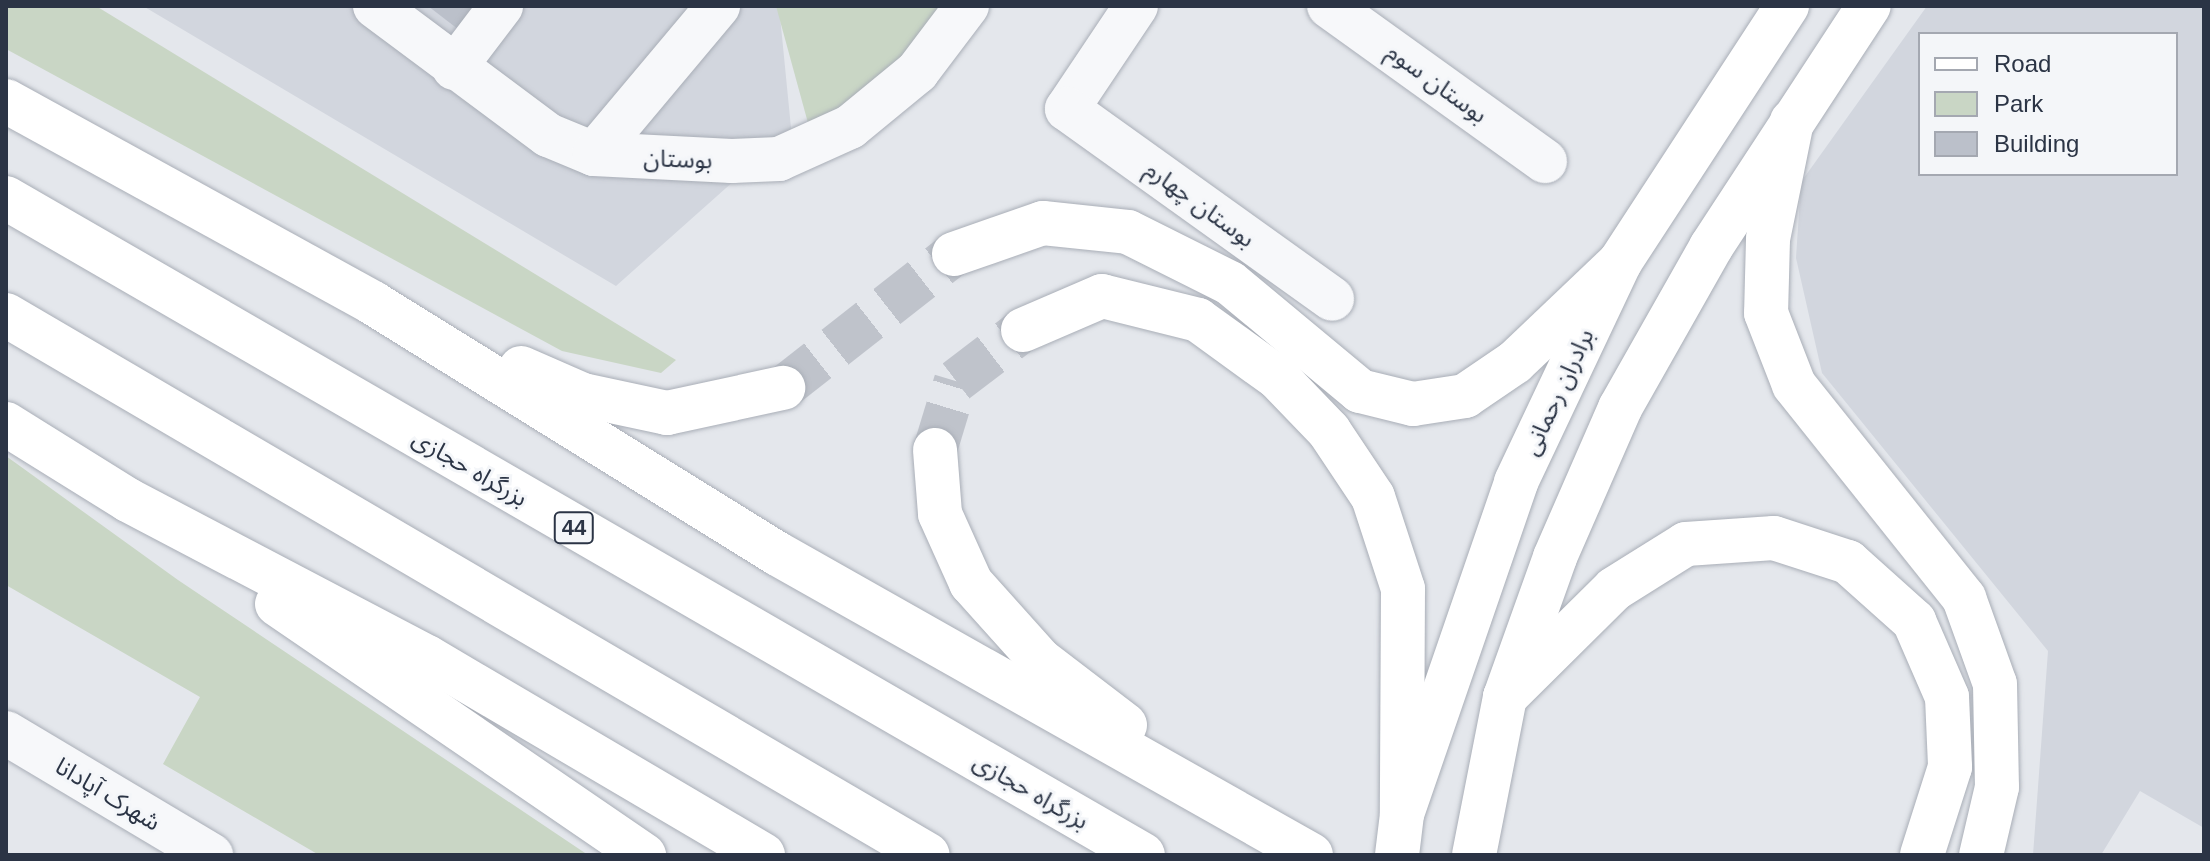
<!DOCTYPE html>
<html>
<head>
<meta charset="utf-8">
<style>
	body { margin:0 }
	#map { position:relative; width:2210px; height:861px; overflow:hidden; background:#e4e7ec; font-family:Arial,"Noto Sans Arabic",sans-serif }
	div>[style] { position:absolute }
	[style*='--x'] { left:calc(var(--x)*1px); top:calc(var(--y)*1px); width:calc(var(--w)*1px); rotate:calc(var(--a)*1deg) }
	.built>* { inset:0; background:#d2d6de }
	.green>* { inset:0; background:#c9d6c5 }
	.building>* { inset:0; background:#bbc0ca }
	.highway-tunnel>* { height:44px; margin-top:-22px; transform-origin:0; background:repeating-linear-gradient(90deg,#bfc3cb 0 44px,transparent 0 66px) }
	.roads { filter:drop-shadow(0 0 2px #a9aeb7) drop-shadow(0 0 2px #a9aeb7) }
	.minor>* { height:44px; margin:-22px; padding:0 22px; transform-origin:22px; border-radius:22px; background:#f7f8fa }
	.major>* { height:44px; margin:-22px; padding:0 22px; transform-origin:22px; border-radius:22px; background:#fff }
	.highway>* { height:44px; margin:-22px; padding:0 22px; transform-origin:22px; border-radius:22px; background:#fff }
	span { translate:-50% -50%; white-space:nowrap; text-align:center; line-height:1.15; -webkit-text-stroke:6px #f4f6f9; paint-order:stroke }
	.shield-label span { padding:2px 6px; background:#f4f6f9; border:2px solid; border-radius:6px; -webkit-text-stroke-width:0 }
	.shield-label { font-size:22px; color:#2b3445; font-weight:700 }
	.street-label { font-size:24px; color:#2b3445 }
	.frame { position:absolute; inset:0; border:8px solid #2b3445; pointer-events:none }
	.legend { position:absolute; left:1918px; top:32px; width:260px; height:144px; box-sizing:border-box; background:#f4f6f9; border:2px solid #a4a8b1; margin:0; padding:10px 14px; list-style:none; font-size:24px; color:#2b3445 }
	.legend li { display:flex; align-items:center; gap:16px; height:40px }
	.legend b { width:40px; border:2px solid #a4a8b1 }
</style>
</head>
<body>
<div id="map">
	<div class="built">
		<div style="clip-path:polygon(143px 6px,779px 6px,792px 138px,735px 180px,616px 286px)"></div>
		<div style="clip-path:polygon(evenodd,1927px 6px,2204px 6px,2204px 828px,2140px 791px,2101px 855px,2033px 855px,2048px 651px,1822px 373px,1796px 258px,1801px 182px,1927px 6px,1920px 34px,2176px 34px,2176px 174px,1920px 174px,1920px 34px)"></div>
	</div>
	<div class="green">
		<div style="clip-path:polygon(6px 6px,96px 6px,676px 360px,661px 373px,562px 351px,6px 49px)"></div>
		<div style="clip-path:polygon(776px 6px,947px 6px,910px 55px,811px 134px)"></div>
		<div style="clip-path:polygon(6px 456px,178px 580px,588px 855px,319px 855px,163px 764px,200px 697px,6px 585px)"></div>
	</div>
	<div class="building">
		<div style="clip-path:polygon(428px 6px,483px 6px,463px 33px)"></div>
	</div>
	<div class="highway-tunnel">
		<div style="--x:783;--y:388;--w:217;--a:-38.1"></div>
		<div style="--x:935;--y:450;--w:72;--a:-73.1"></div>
		<div style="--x:956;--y:381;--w:84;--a:-37.3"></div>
	</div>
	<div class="roads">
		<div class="minor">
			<div style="--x:375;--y:6;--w:216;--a:36.7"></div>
			<div style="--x:548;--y:135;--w:50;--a:22.4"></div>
			<div style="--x:594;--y:154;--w:138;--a:2.9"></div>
			<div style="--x:732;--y:161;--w:47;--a:-2.4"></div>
			<div style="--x:779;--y:159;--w:78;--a:-24.3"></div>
			<div style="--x:850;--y:127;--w:87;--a:-39.4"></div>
			<div style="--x:917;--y:72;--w:83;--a:-52.9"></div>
			<div style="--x:1136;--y:6;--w:124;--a:123.8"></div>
			<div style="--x:1067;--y:109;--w:326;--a:35.6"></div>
			<div style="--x:1329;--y:6;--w:266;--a:35.7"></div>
			<div style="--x:454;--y:68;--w:78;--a:-52.8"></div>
			<div style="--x:594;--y:154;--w:193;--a:-50"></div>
			<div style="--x:6;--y:733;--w:239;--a:30.8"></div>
		</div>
		<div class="major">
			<div style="--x:1397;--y:855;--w:41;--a:-83"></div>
			<div style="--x:1402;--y:814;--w:351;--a:-71"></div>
			<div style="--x:1516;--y:482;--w:243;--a:-64.7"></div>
			<div style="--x:1620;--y:262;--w:306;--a:-56.9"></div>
			<div style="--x:1474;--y:855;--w:161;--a:-78.9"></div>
			<div style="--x:1505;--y:697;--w:149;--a:-70.3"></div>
			<div style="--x:1555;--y:557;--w:163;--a:-66.4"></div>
			<div style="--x:1620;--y:408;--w:185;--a:-60.5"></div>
			<div style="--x:1711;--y:247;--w:288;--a:-56.8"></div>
		</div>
		<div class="highway">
			<div style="--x:6;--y:101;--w:419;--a:28.8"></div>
			<div style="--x:373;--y:303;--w:476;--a:31.8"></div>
			<div style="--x:778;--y:554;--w:612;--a:29.45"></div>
			<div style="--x:1792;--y:121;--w:120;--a:101.5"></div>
			<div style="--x:1768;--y:239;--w:74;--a:91.5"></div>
			<div style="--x:1766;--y:313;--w:77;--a:68.7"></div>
			<div style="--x:1794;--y:385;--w:273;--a:51.4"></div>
			<div style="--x:1964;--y:598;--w:91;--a:70.2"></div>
			<div style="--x:1995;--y:684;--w:103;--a:88.9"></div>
			<div style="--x:1997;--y:787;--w:70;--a:103.2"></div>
			<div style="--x:6;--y:198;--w:1313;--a:30.02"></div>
			<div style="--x:954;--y:254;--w:94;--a:-19.2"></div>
			<div style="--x:1043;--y:223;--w:85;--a:6"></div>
			<div style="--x:1128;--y:232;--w:114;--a:26.6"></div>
			<div style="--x:1230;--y:283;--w:169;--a:39.7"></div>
			<div style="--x:1360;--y:391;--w:55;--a:13.8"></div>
			<div style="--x:1413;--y:404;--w:53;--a:-8.7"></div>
			<div style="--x:1465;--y:396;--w:60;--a:-34.2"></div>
			<div style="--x:1515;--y:362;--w:145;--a:-43.6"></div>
			<div style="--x:6;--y:315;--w:1068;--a:30.36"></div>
			<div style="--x:1023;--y:330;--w:86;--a:-23.3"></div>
			<div style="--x:1102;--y:296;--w:99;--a:14"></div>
			<div style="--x:1198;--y:320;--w:99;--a:35.9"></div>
			<div style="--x:1278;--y:378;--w:74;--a:46.1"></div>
			<div style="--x:1329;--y:431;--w:79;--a:56.3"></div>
			<div style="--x:1373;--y:497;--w:97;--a:71.9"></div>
			<div style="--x:1403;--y:589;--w:225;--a:90.3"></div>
			<div style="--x:521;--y:368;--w:68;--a:23.5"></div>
			<div style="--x:583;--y:395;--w:86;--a:12.1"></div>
			<div style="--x:667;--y:413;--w:119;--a:-12.2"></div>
			<div style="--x:6;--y:424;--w:144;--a:31.9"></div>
			<div style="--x:128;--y:500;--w:338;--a:27.7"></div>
			<div style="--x:427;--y:657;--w:390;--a:30.5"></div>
			<div style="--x:935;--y:450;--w:64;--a:85.5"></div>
			<div style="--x:940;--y:514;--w:76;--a:65.8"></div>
			<div style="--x:971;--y:583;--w:103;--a:48.1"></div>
			<div style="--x:1040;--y:660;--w:107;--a:37.4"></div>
			<div style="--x:277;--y:604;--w:445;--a:34.4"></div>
			<div style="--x:1505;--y:697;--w:153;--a:-44.7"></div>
			<div style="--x:1614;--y:589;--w:85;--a:-32"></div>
			<div style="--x:1686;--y:544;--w:88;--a:-3.9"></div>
			<div style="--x:1774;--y:538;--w:78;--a:18"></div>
			<div style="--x:1848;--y:562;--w:89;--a:41.8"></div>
			<div style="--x:1914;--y:621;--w:83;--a:66.5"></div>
			<div style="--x:1947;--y:697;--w:70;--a:87.5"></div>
			<div style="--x:1950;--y:767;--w:92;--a:107.7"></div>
		</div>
	</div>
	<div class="shield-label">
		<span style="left:574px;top:528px">44</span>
	</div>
	<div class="street-label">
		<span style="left:1437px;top:83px;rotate:36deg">بوستان سوم</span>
		<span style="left:678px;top:159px;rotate:2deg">بوستان</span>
		<span style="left:1200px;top:204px;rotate:36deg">بوستان چهارم</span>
		<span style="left:1558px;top:392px;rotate:-65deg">برادران رحمانی</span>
		<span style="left:470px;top:468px;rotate:30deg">بزرگراه حجازی</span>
		<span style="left:1031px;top:791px;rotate:30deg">بزرگراه حجازی</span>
		<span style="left:108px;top:794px;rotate:31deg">شهرک آپادانا</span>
	</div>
	<div class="frame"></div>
	<ul class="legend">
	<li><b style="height:10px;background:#fff"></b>Road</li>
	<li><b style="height:22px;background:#c9d6c5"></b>Park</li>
	<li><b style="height:22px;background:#bbc0ca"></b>Building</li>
	</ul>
</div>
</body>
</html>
